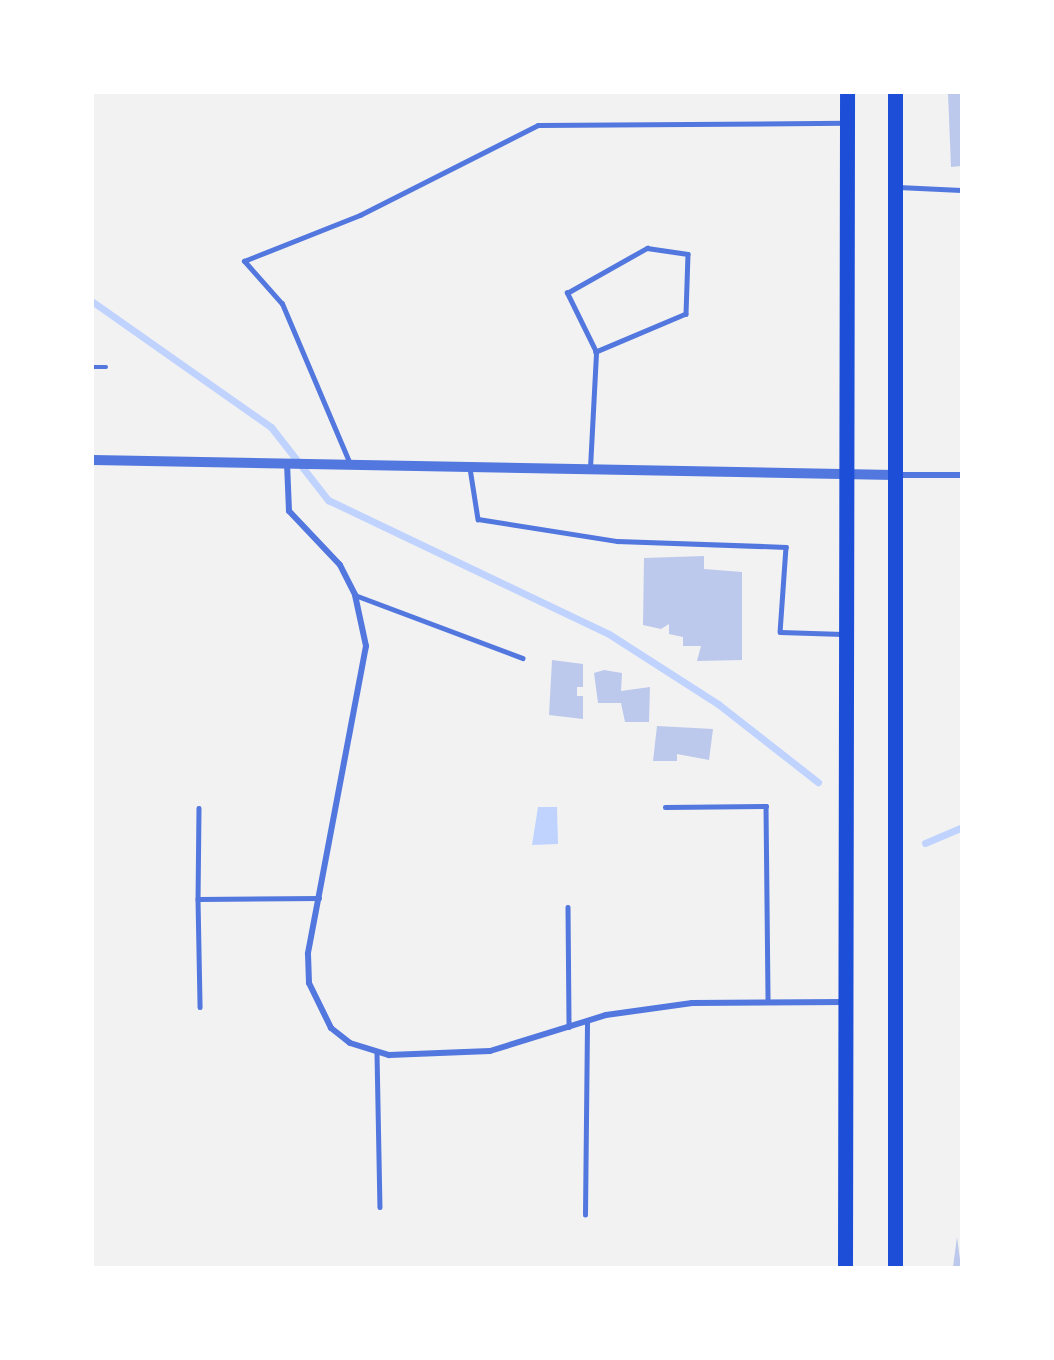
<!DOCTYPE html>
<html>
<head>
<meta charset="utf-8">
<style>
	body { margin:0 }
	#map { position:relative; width:1054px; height:1360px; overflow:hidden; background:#f2f2f2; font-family:"IBM Plex Sans",sans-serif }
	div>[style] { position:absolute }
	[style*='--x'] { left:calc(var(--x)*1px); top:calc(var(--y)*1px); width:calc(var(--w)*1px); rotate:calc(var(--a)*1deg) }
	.water>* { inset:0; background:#bfd3fe }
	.stream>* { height:7px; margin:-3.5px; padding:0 3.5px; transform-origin:3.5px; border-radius:3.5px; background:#bfd3fe }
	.building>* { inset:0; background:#bdc9ec }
	.service>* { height:4.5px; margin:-2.25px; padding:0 2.25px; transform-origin:2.25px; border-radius:2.25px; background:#5277de }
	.minor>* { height:6px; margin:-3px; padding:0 3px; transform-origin:3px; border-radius:3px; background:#5277de }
	.tertiary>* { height:10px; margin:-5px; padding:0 5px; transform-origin:5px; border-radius:5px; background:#5277de }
	.primary>* { height:15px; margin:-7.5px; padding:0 7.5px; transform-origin:7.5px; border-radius:7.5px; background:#1d4ed8 }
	span { translate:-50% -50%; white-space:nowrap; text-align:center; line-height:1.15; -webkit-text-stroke:4.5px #fff; paint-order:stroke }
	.frame { position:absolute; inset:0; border:94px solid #fff; pointer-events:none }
</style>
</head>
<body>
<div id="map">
	<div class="water">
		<div style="clip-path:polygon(538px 807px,557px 807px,558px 844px,532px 845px)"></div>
	</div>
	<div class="stream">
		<div style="--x:93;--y:302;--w:218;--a:35.1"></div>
		<div style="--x:271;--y:427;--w:93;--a:52"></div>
		<div style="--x:328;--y:500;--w:311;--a:25.5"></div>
		<div style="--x:609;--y:634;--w:130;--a:32.7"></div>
		<div style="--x:718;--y:704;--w:127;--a:38"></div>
		<div style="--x:925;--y:843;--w:39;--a:-23"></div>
	</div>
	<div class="building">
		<div style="clip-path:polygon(948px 93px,961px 93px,961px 166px,951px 167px)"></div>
		<div style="clip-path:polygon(704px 556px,704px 569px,742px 572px,742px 660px,697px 661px,701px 646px,683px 646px,683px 637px,669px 634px,669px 624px,661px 629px,643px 625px,644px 558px)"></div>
		<div style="clip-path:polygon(552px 660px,583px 664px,583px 687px,577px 687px,577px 696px,583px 696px,583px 719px,549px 715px)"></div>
		<div style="clip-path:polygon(604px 670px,622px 673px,621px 691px,650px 687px,649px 722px,625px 722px,621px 703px,598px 703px,594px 673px)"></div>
		<div style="clip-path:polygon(657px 726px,713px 729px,709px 760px,677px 754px,677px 761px,653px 761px)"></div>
		<div style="clip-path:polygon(957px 1237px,961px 1267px,953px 1267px)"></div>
	</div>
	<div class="service">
		<div style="--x:898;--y:187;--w:63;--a:2.7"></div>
		<div style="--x:93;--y:367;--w:13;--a:0"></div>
		<div style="--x:350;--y:464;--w:174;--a:-113"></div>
		<div style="--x:282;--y:304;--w:57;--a:-131.5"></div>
		<div style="--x:244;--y:261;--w:125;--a:-21.6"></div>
		<div style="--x:360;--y:215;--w:199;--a:-26.8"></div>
		<div style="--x:538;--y:125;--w:308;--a:-0.4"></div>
		<div style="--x:470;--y:468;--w:52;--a:81.1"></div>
		<div style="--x:478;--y:519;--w:141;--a:9"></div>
		<div style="--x:617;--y:541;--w:169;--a:2"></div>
		<div style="--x:786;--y:547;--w:85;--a:94"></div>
		<div style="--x:780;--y:632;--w:63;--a:1.8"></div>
		<div style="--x:590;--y:468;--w:116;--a:-87"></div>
		<div style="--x:596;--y:352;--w:66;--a:-116.2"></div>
		<div style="--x:567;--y:293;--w:92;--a:-29.4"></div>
		<div style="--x:647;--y:248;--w:41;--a:8.3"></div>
		<div style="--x:688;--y:254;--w:60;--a:91.9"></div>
		<div style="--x:686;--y:314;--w:98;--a:157.1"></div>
		<div style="--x:355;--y:595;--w:179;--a:20.6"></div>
		<div style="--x:665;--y:807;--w:101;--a:-0.6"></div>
		<div style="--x:766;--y:806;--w:195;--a:89.4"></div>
		<div style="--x:199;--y:808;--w:91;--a:90.6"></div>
		<div style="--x:198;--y:899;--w:121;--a:-0.5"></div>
		<div style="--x:198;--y:899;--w:108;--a:88.9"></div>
		<div style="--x:568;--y:907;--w:120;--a:89.5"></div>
		<div style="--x:377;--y:1053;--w:154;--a:88.9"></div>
		<div style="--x:585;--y:1215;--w:194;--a:-89.4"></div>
	</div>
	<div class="minor">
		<div style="--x:287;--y:463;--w:48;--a:87.6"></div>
		<div style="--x:289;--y:511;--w:74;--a:46.6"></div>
		<div style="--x:340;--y:565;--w:34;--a:63"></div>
		<div style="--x:355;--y:595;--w:52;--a:77.8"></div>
		<div style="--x:366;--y:646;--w:313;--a:100.7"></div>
		<div style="--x:308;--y:954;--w:29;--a:88"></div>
		<div style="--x:309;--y:983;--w:50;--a:63.9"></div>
		<div style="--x:331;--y:1028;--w:24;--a:38"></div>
		<div style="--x:350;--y:1043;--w:41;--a:17.1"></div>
		<div style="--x:389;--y:1055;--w:101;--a:-2.3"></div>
		<div style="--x:490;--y:1051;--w:121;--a:-17.2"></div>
		<div style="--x:606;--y:1015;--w:87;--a:-7.9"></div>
		<div style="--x:692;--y:1003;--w:153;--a:-0.4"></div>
		<div style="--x:894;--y:475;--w:67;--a:0"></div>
	</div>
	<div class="tertiary">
		<div style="--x:93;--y:460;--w:801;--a:1.07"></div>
	</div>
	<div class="primary">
		<div style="--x:845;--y:1267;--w:1174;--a:-89.9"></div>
		<div style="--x:895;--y:1267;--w:1174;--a:-90"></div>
	</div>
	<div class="frame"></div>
</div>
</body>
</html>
